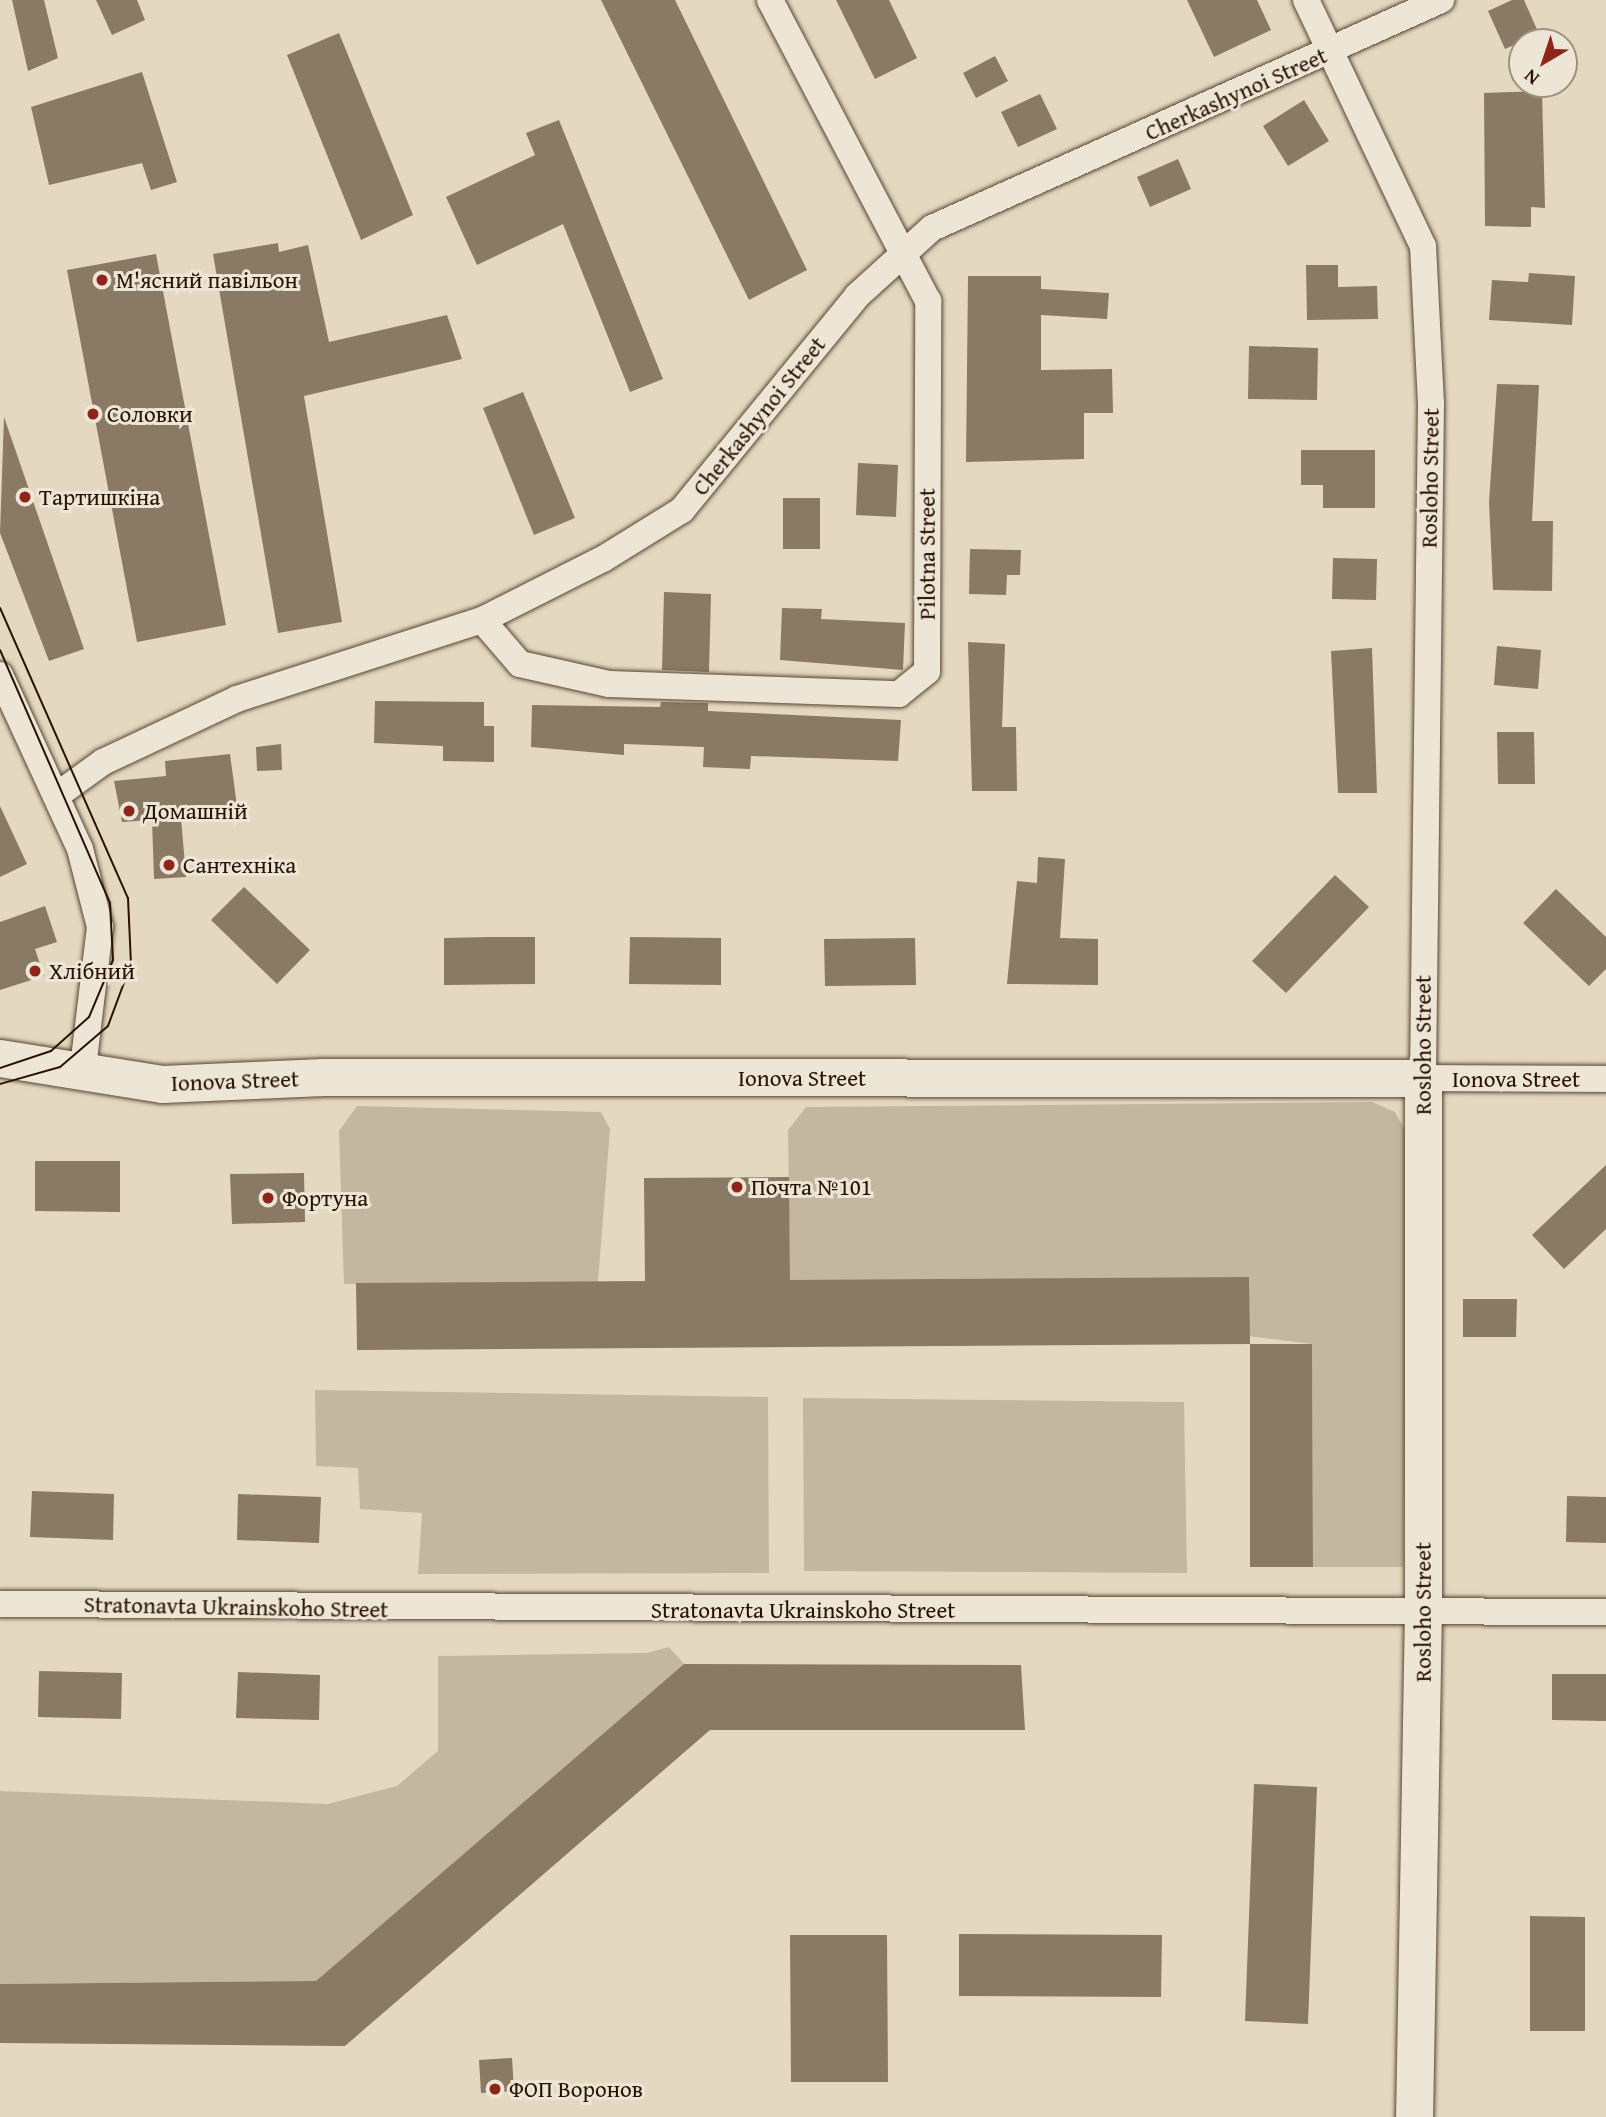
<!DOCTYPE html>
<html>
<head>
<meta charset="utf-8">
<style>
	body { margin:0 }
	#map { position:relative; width:1606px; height:2117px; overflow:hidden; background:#e4d9c0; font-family:"Gentium Book Plus",serif }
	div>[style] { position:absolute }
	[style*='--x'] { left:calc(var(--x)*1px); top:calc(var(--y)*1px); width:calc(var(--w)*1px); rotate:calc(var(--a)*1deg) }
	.green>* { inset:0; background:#c4b79f }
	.building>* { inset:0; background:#8a7964 }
	.roads { filter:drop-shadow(0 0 2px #584430) drop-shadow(0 0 2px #584430) }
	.street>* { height:26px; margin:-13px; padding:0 13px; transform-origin:13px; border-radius:13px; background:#ede6d6 }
	.secondary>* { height:37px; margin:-18.5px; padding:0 18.5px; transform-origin:18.5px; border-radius:18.5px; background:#ede6d6 }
	.tram>* { height:2px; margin:-1px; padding:0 1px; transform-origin:1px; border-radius:1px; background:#291200 }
	.dots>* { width:19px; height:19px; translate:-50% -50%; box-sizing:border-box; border:4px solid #ede6d6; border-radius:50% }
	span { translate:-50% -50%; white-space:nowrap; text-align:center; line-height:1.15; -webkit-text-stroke:6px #ede6d6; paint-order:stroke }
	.street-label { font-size:23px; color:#291200 }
	.poi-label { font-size:23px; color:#291200 }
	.left { translate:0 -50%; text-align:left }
	.north { position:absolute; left:1508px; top:28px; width:70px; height:70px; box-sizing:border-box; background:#ede6d6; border:2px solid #9f9180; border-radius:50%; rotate:219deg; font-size:19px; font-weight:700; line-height:28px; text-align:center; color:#291200 }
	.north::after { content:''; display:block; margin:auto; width:24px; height:32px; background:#8f2418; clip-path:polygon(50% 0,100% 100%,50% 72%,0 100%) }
</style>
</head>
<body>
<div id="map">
	<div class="green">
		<div style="clip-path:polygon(1372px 1102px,1395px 1112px,1408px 1136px,1403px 1567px,1313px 1567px,1312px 1344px,790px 1280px,788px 1130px,806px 1107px)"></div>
		<div style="clip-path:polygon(357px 1106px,601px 1112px,610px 1129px,598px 1282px,344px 1284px,339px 1131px)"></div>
		<div style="clip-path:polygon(315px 1390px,768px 1397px,769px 1573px,418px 1574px,422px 1513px,360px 1509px,358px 1468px,316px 1466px)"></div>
		<div style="clip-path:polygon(803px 1398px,1184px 1402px,1187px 1573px,804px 1571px)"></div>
		<div style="clip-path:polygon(669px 1647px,684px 1664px,316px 1981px,0 1984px,0 1791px,328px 1804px,397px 1786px,438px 1751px,438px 1656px,647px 1653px)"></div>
	</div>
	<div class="building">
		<div style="clip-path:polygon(12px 0,44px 0,58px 58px,28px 71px)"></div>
		<div style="clip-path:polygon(96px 0,137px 0,145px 20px,112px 35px)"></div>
		<div style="clip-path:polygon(601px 0,675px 0,807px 270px,749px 300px)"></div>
		<div style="clip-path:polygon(836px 0,889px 0,917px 58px,875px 79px)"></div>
		<div style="clip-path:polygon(1187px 0,1257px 0,1271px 30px,1214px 57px)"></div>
		<div style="clip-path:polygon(1512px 0,1524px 0,1539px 34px,1505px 49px,1488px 11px)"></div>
		<div style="clip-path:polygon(339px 33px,413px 215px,361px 240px,287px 55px)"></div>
		<div style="clip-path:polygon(995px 56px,1008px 81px,976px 98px,963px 73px)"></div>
		<div style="clip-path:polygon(142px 72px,177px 182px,151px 190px,142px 163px,49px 185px,31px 107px)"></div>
		<div style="clip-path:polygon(1542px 91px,1545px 208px,1531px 207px,1531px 227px,1485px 226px,1484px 93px)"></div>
		<div style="clip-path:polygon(1040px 94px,1057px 129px,1018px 147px,1001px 112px)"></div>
		<div style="clip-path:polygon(1304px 100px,1329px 141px,1288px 166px,1263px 126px)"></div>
		<div style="clip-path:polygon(559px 120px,663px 379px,630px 392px,563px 224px,477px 265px,446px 197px,535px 155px,526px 133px)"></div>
		<div style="clip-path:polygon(1178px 159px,1191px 189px,1150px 207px,1137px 177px)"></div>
		<div style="clip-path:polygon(278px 243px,279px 252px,308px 245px,329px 342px,447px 315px,462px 359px,304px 396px,342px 622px,278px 633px,213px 254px)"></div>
		<div style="clip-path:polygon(156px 254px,226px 625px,137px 642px,67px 270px)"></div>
		<div style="clip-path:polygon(1306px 265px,1338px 265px,1338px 287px,1377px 286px,1378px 319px,1307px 320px)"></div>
		<div style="clip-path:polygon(1529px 273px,1575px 276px,1572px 325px,1489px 320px,1492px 280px,1528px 282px)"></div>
		<div style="clip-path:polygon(968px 276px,1041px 276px,1041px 289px,1109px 293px,1107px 319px,1041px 315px,1041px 370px,1112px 369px,1113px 413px,1084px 413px,1084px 459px,966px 462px)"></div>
		<div style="clip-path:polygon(1249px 346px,1318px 348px,1317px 400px,1248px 399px)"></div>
		<div style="clip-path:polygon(1497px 384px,1539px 385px,1532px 521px,1553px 521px,1552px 591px,1493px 590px,1489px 502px)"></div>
		<div style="clip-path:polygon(523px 392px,575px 518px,534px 535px,483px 408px)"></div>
		<div style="clip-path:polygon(4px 417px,84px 649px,49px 661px,0 533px)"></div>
		<div style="clip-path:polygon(1301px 450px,1375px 450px,1375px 508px,1323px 508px,1323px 485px,1301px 485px)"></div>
		<div style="clip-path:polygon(858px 463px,898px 465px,896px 517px,856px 515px)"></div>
		<div style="clip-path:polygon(783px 498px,820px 498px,820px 549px,783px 549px)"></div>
		<div style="clip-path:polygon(970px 549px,1021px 550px,1020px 575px,1007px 575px,1006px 595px,969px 594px)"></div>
		<div style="clip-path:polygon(1333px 558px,1377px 559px,1376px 600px,1332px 599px)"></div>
		<div style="clip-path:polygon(664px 592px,711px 594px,709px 672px,662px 670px)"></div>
		<div style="clip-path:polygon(782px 608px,822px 609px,821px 619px,905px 623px,903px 670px,780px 660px)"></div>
		<div style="clip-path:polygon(968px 642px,1005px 644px,1002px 727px,1016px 727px,1017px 791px,972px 791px)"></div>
		<div style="clip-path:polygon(1497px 646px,1541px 650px,1538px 689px,1494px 685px)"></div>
		<div style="clip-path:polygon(1372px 648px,1377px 793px,1338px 793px,1331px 651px)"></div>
		<div style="clip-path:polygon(375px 701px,484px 702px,484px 726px,494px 726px,494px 762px,443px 761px,443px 746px,374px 743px)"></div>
		<div style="clip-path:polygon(661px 702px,708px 703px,708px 711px,901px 720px,898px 761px,751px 756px,750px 769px,703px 767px,704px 747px,624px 744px,624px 755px,531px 747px,532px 705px,660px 707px)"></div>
		<div style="clip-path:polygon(1497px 732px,1534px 732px,1535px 784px,1498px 784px)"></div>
		<div style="clip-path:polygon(281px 744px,282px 770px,257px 771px,256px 747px)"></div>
		<div style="clip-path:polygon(230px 754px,238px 813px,181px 818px,186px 877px,154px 879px,152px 820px,122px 822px,114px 781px,166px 776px,165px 761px)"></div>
		<div style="clip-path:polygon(0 806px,27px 864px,0 877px)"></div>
		<div style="clip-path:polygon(1038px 857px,1065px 859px,1060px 938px,1098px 939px,1098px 985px,1007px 984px,1017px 881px,1037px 883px)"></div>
		<div style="clip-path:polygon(1335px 875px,1369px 907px,1286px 993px,1252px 961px)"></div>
		<div style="clip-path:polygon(244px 887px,310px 950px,277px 984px,211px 920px)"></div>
		<div style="clip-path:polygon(1556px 889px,1606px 937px,1606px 969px,1589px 986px,1523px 923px)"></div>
		<div style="clip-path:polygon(45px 906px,57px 942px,35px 949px,44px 976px,0 990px,0 922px)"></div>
		<div style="clip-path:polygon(490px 937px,535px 937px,535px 984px,444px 985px,444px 938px)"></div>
		<div style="clip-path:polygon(630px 937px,721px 938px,721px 985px,629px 984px)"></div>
		<div style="clip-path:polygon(915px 938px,916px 985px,825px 986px,824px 939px)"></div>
		<div style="clip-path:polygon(35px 1161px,120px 1161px,120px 1212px,35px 1211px)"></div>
		<div style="clip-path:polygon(1606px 1165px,1606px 1229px,1564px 1269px,1532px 1235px)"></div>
		<div style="clip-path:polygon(304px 1173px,305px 1222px,232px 1224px,230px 1174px)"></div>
		<div style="clip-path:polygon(789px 1177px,790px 1280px,1249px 1277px,1250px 1344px,1312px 1344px,1313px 1567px,1250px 1567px,1250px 1344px,357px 1350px,356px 1283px,645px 1281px,644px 1178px)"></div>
		<div style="clip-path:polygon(1463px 1299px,1517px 1299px,1516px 1337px,1463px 1337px)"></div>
		<div style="clip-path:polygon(32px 1491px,114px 1494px,113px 1540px,30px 1537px)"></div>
		<div style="clip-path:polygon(238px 1494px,321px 1497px,319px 1543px,237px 1540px)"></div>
		<div style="clip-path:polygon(1567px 1496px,1606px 1497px,1606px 1543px,1566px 1542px)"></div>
		<div style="clip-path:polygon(684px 1664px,1021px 1665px,1025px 1730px,710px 1730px,345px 2046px,0 2043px,0 1984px,316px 1981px)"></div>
		<div style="clip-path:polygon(39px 1671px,122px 1673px,121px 1719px,38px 1717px)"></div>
		<div style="clip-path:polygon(238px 1672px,320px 1675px,319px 1720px,236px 1718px)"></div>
		<div style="clip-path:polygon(1552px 1674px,1606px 1674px,1606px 1721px,1552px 1720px)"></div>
		<div style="clip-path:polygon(1254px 1784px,1317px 1787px,1308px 2024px,1245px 2021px)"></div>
		<div style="clip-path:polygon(1530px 1916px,1585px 1917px,1585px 2031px,1530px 2031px)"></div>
		<div style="clip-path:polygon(959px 1934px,1162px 1935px,1161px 1997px,959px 1996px)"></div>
		<div style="clip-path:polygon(790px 1935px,887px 1935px,888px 2082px,791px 2082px)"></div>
		<div style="clip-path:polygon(512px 2058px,514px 2091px,481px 2093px,479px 2060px)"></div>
	</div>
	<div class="roads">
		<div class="street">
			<div style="--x:1306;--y:0;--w:272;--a:64.6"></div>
			<div style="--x:1423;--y:246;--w:157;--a:87.1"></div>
			<div style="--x:1431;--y:403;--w:675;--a:90.68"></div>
			<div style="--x:1423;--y:1078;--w:183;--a:0.3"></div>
			<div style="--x:482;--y:620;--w:58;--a:49.2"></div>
			<div style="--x:520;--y:664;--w:91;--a:12.7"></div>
			<div style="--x:609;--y:684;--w:290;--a:2"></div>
			<div style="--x:899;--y:694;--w:36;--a:-39"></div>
			<div style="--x:927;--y:671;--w:370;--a:-89.8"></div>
			<div style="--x:928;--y:301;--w:340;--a:-117.7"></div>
			<div style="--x:0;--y:675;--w:192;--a:65.3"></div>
			<div style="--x:80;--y:849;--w:81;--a:75.6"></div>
			<div style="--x:100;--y:927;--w:141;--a:96.9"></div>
			<div style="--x:56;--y:796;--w:58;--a:-35.9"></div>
			<div style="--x:103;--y:762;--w:148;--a:-25.2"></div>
			<div style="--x:237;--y:699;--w:257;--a:-17.9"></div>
			<div style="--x:482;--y:620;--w:136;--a:-26.8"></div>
			<div style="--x:603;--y:559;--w:93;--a:-31.8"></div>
			<div style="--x:682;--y:510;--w:276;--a:-50.7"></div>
			<div style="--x:857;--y:296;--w:101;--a:-42.2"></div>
			<div style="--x:932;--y:228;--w:558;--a:-24.13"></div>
			<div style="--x:0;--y:1604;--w:1606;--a:0.29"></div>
		</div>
		<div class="secondary">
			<div style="--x:0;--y:1058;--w:164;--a:9.1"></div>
			<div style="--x:162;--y:1084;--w:161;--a:-2.5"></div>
			<div style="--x:323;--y:1077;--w:1100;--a:0.05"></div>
			<div style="--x:1423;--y:1078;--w:531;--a:90"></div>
			<div style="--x:1423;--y:1609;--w:508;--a:91.01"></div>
		</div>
	</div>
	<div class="tram">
		<div style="--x:0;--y:608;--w:317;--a:66.2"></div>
		<div style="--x:128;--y:898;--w:66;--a:87.4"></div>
		<div style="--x:131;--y:964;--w:66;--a:110.4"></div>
		<div style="--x:108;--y:1026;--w:63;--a:139.5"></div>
		<div style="--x:60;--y:1067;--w:62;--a:164.2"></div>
		<div style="--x:0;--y:650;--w:276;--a:66.5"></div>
		<div style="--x:110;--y:903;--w:57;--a:87"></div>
		<div style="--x:113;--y:960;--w:62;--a:112.8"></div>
		<div style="--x:89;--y:1017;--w:51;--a:138.2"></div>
		<div style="--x:51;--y:1051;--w:54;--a:161.6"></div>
	</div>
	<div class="dots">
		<div style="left:102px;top:280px;background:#8f2418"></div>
		<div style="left:93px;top:414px;background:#8f2418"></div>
		<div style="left:25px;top:497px;background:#8f2418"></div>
		<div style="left:129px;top:811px;background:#8f2418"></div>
		<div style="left:169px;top:865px;background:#8f2418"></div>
		<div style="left:35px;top:971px;background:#8f2418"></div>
		<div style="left:737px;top:1187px;background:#8f2418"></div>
		<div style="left:268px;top:1198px;background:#8f2418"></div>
		<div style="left:495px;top:2089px;background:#8f2418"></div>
	</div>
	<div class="street-label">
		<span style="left:1236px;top:94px;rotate:-24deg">Cherkashynoi Street</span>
		<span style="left:759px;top:416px;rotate:-51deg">Cherkashynoi Street</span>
		<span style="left:1430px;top:478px;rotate:-89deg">Rosloho Street</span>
		<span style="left:927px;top:554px;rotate:-90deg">Pilotna Street</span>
		<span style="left:1423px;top:1045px;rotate:-90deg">Rosloho Street</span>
		<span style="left:802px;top:1078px">Ionova Street</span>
		<span style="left:1516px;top:1079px">Ionova Street</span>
		<span style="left:235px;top:1081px;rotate:-2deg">Ionova Street</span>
		<span style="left:236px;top:1607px;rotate:1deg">Stratonavta Ukrainskoho Street</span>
		<span style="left:803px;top:1610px">Stratonavta Ukrainskoho Street</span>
		<span style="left:1423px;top:1612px;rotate:-90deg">Rosloho Street</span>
	</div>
	<div class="poi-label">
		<span class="left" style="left:116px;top:280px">М'ясний павільон</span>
		<span class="left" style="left:107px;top:414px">Соловки</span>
		<span class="left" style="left:39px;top:497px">Тартишкіна</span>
		<span class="left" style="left:143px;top:811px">Домашній</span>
		<span class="left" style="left:183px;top:865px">Сантехніка</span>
		<span class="left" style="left:49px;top:971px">Хлібний</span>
		<span class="left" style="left:751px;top:1187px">Почта №101</span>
		<span class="left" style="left:282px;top:1198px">Фортуна</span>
		<span class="left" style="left:509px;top:2089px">ФОП Воронов</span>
	</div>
	<div class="north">N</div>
</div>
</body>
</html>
